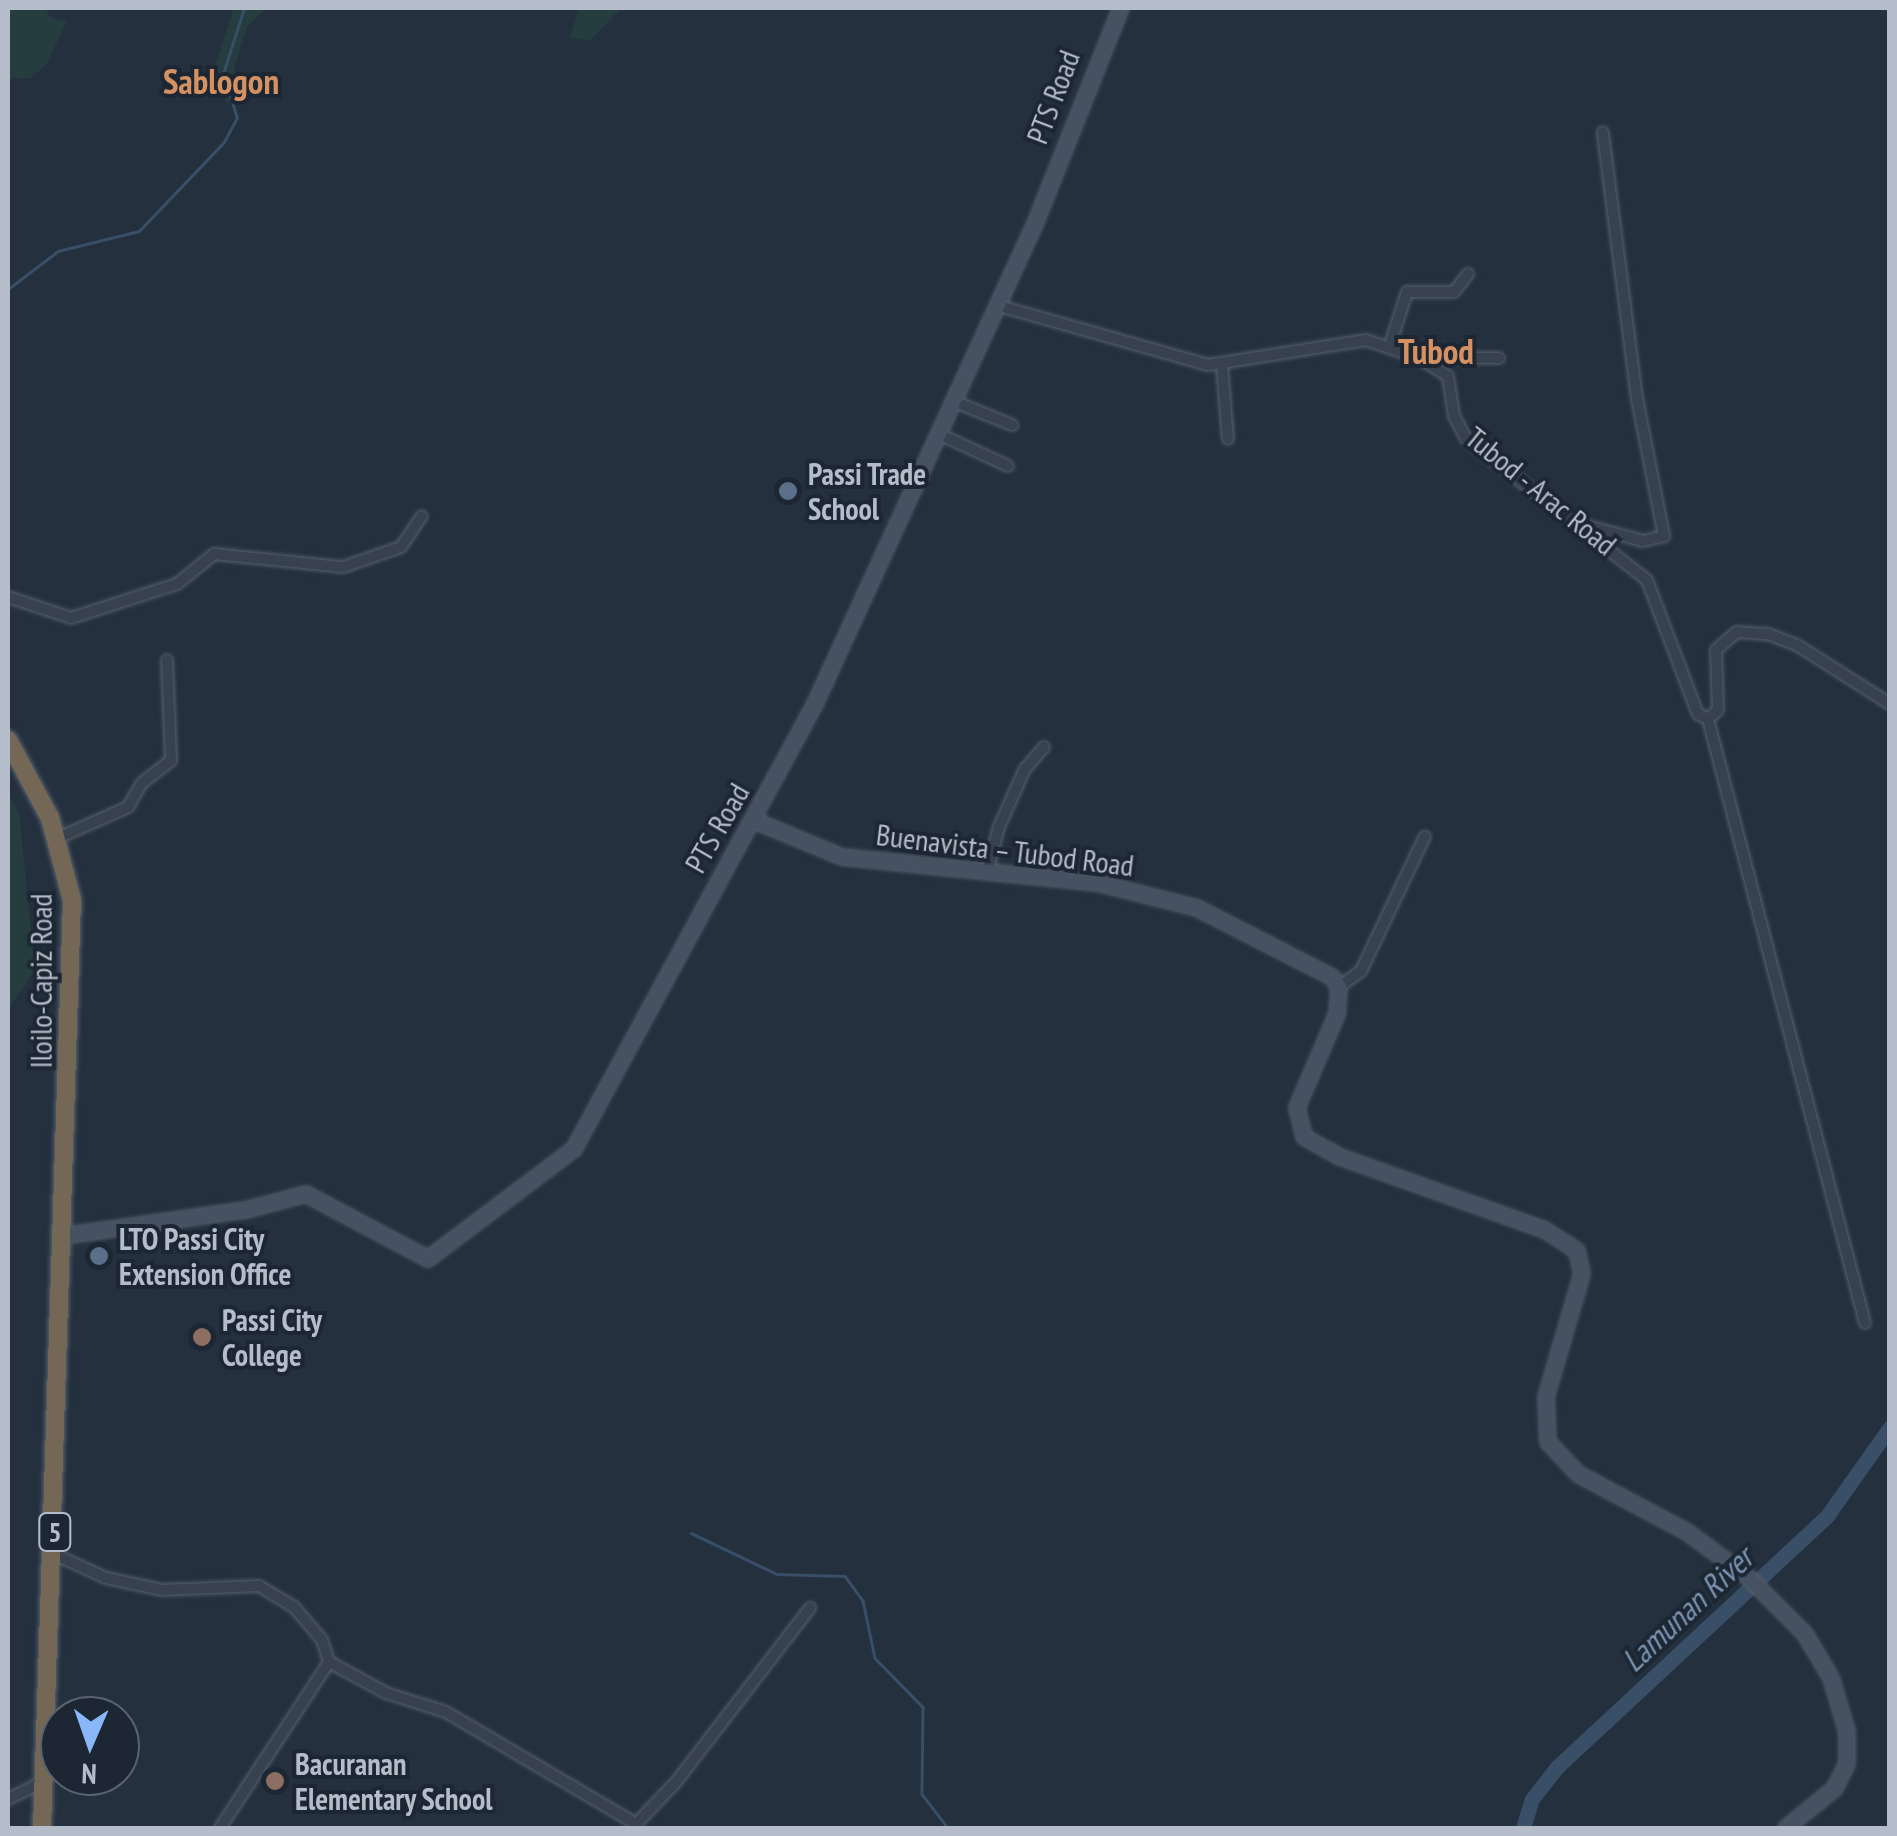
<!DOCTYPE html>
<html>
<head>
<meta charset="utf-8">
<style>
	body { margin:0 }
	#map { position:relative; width:1897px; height:1836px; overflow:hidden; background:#24303e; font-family:"PT Sans Narrow",sans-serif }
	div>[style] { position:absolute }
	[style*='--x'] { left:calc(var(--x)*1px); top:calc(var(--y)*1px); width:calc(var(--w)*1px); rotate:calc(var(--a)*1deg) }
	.green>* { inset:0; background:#263d3f }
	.stream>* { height:2.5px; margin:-1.25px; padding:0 1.25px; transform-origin:1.25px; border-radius:1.25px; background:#394e67 }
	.river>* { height:15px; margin:-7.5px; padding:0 7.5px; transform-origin:7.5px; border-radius:7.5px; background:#394e67 }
	.roads { filter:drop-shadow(0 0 2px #56606c) drop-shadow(0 0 2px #56606c) }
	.street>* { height:10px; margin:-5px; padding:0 5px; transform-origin:5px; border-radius:5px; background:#38424e }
	.secondary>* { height:14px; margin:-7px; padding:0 7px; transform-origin:7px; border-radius:7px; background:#465161 }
	.highway>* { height:18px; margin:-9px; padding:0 9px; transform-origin:9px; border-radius:9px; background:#746755 }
	.dots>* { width:28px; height:28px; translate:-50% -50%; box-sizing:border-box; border:5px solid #1d2733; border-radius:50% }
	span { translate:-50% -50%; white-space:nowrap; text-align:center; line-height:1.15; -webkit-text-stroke:8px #1d2733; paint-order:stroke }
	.shield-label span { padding:2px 8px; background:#1d2733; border:2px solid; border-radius:8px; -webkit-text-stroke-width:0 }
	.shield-label { font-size:28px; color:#b4bdc9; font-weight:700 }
	.street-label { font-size:30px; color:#b4bdc9 }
	.poi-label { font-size:30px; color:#b4bdc9; font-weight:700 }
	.left { translate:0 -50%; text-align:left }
	.water-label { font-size:32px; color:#7b94b1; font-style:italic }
	.quarter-label { font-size:35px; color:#d69162; font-weight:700 }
	.frame { position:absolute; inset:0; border:10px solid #b4bdc9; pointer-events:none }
	.north { position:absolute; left:40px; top:1696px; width:100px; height:100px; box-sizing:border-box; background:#1d2733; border:2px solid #59636f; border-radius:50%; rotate:182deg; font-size:28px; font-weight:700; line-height:40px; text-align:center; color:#b4bdc9 }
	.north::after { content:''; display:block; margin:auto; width:35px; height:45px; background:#89b7f9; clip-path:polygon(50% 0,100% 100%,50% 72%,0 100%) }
</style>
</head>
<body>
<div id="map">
	<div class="green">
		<div style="clip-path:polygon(8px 8px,45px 8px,50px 17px,67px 21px,46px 65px,29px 79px,8px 78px)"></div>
		<div style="clip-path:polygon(234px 8px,266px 8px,247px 27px,234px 68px,239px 91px,227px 105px,214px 69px)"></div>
		<div style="clip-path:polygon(579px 8px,621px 8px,591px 40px,570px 38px)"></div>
		<div style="clip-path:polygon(8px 793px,19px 812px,35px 971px,8px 1009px)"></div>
	</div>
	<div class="stream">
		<div style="--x:8;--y:289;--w:63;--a:-37.2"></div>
		<div style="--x:58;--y:251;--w:83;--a:-13.9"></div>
		<div style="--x:139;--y:231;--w:123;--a:-46.3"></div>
		<div style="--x:224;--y:142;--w:27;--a:-62"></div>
		<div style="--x:237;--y:118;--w:46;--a:-107.7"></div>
		<div style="--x:223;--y:74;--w:69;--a:-72.3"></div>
		<div style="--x:691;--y:1533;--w:95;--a:25.5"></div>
		<div style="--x:777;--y:1574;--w:68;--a:1.7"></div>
		<div style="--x:845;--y:1576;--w:31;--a:54"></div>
		<div style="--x:863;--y:1601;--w:58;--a:78.1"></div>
		<div style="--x:875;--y:1658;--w:69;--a:45.6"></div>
		<div style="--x:923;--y:1707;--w:87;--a:90.7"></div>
		<div style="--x:922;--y:1794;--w:43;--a:52.6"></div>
	</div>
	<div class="river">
		<div style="--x:1523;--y:1828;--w:30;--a:-73"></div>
		<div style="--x:1532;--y:1799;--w:41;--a:-52"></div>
		<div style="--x:1557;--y:1767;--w:369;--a:-42.9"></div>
		<div style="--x:1827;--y:1516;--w:109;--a:-54.7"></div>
	</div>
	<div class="roads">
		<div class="street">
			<div style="--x:996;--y:305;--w:220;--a:15.8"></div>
			<div style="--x:1208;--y:365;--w:160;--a:-9"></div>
			<div style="--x:1366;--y:340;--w:56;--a:18.8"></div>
			<div style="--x:1419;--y:358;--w:34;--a:32"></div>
			<div style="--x:1448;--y:376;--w:40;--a:81.5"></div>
			<div style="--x:1454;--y:416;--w:26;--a:62"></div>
			<div style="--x:1466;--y:439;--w:229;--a:37.9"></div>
			<div style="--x:1647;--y:580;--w:143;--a:69.2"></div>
			<div style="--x:1698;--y:714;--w:11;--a:27"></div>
			<div style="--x:1708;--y:719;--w:13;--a:-42"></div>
			<div style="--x:1718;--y:710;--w:60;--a:-91.9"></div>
			<div style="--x:1716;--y:650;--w:28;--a:-41"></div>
			<div style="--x:1737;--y:632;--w:31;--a:4"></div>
			<div style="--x:1768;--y:634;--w:31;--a:21"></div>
			<div style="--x:1797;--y:645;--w:110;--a:32.4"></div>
			<div style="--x:1390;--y:345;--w:56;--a:-72.2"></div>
			<div style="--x:1407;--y:292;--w:47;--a:0"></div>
			<div style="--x:1454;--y:292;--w:23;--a:-52"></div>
			<div style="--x:1420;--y:358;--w:79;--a:0"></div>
			<div style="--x:1222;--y:365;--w:74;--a:85.4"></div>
			<div style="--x:953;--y:401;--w:64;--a:22.1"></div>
			<div style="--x:939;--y:434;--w:76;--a:24.9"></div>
			<div style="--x:1576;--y:523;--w:69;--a:15"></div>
			<div style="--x:1643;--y:541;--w:22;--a:-13"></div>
			<div style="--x:1664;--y:536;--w:140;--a:-101.1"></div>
			<div style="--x:1637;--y:399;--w:269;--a:-97.3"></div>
			<div style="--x:8;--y:597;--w:66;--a:18.4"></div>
			<div style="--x:71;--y:618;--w:111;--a:-17.8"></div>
			<div style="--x:177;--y:584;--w:48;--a:-39"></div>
			<div style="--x:214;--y:554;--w:130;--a:5.8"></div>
			<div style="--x:343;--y:567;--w:61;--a:-19"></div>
			<div style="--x:401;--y:547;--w:37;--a:-56"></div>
			<div style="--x:1708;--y:719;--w:624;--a:75.43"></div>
			<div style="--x:58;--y:838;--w:77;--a:-23.9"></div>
			<div style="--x:128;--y:807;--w:28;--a:-60"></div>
			<div style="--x:142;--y:783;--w:37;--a:-38"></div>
			<div style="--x:171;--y:760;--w:100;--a:-92.3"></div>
			<div style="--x:987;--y:872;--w:47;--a:-75.1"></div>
			<div style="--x:999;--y:827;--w:64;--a:-65.9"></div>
			<div style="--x:1025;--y:769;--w:29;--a:-49"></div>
			<div style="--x:1339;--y:987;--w:27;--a:-36"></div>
			<div style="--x:1361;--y:971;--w:149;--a:-64.6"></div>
			<div style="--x:54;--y:1554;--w:57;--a:24.8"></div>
			<div style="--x:106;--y:1578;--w:57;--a:12.1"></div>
			<div style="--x:162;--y:1590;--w:97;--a:-2.4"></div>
			<div style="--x:259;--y:1586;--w:41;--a:31"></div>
			<div style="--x:294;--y:1607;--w:43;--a:49.7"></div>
			<div style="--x:322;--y:1640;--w:23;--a:72"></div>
			<div style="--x:329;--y:1662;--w:65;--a:28.5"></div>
			<div style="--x:386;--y:1693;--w:63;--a:17.6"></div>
			<div style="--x:446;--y:1712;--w:221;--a:30.5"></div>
			<div style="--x:636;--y:1824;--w:58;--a:-46.4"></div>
			<div style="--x:676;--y:1782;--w:220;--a:-52.4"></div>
			<div style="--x:8;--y:1799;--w:39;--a:-26"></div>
			<div style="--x:220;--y:1828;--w:199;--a:-56.7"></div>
		</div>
		<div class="secondary">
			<div style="--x:755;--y:821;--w:94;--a:22.5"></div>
			<div style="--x:842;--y:857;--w:257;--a:5.8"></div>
			<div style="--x:1098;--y:883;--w:102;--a:14.2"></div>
			<div style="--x:1197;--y:908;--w:152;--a:27.1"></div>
			<div style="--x:1332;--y:977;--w:12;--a:55"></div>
			<div style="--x:1339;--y:987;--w:27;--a:94"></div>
			<div style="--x:1337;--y:1014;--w:102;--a:113.1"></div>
			<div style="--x:1297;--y:1108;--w:30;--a:76"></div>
			<div style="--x:1304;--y:1137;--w:41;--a:29.1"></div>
			<div style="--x:1340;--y:1157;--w:218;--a:19.6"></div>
			<div style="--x:1545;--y:1230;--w:38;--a:33"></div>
			<div style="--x:1577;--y:1251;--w:24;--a:78"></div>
			<div style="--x:1582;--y:1274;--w:128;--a:106.3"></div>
			<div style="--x:1546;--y:1397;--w:45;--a:87.5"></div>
			<div style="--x:1548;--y:1442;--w:44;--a:46.8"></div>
			<div style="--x:1578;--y:1474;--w:123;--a:28"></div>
			<div style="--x:1687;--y:1532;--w:76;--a:36.4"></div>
			<div style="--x:1748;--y:1577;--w:81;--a:45"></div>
			<div style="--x:1805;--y:1634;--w:51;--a:59.4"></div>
			<div style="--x:1831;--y:1678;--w:55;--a:73.2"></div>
			<div style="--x:1847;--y:1731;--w:33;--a:90"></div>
			<div style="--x:1847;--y:1764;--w:28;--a:117"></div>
			<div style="--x:1834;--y:1789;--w:62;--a:140.9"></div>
			<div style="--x:63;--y:1236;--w:185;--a:-8.1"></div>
			<div style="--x:246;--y:1210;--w:62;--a:-14.9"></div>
			<div style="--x:306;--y:1194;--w:138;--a:28"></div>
			<div style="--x:428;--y:1259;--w:183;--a:-37"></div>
			<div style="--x:574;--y:1149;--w:506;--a:-61.56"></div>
			<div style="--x:815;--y:704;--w:528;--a:-65.38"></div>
			<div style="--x:1035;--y:224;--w:232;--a:-68.3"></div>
		</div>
		<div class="highway">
			<div style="--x:8;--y:740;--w:89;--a:61.7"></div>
			<div style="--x:50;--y:818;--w:85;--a:75"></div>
			<div style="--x:72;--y:900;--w:928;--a:91.85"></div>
		</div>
	</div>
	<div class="dots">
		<div style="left:788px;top:491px;background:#5c6f8a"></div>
		<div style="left:99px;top:1256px;background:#5c6f8a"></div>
		<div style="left:202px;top:1337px;background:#8d6e63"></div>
		<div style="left:275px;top:1781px;background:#8d6e63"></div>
	</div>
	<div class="shield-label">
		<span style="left:55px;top:1532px">5</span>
	</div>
	<div class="street-label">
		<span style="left:1053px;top:97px;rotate:-69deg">PTS Road</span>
		<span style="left:1541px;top:491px;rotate:39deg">Tubod - Arac Road</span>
		<span style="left:717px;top:828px;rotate:-60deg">PTS Road</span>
		<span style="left:1005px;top:850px;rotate:7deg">Buenavista – Tubod Road</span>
		<span style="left:41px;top:981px;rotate:-90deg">Iloilo-Capiz Road</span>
	</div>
	<div class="poi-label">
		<span class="left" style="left:808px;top:491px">Passi Trade<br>School</span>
		<span class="left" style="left:119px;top:1256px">LTO Passi City<br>Extension Office</span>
		<span class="left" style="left:222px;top:1337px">Passi City<br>College</span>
		<span class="left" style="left:295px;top:1781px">Bacuranan<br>Elementary School</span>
	</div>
	<div class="water-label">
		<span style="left:1687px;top:1609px;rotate:-43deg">Lamunan River</span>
	</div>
	<div class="quarter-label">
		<span style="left:221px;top:81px">Sablogon</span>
		<span style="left:1436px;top:351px">Tubod</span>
	</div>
	<div class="frame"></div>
	<div class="north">N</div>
</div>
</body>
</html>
